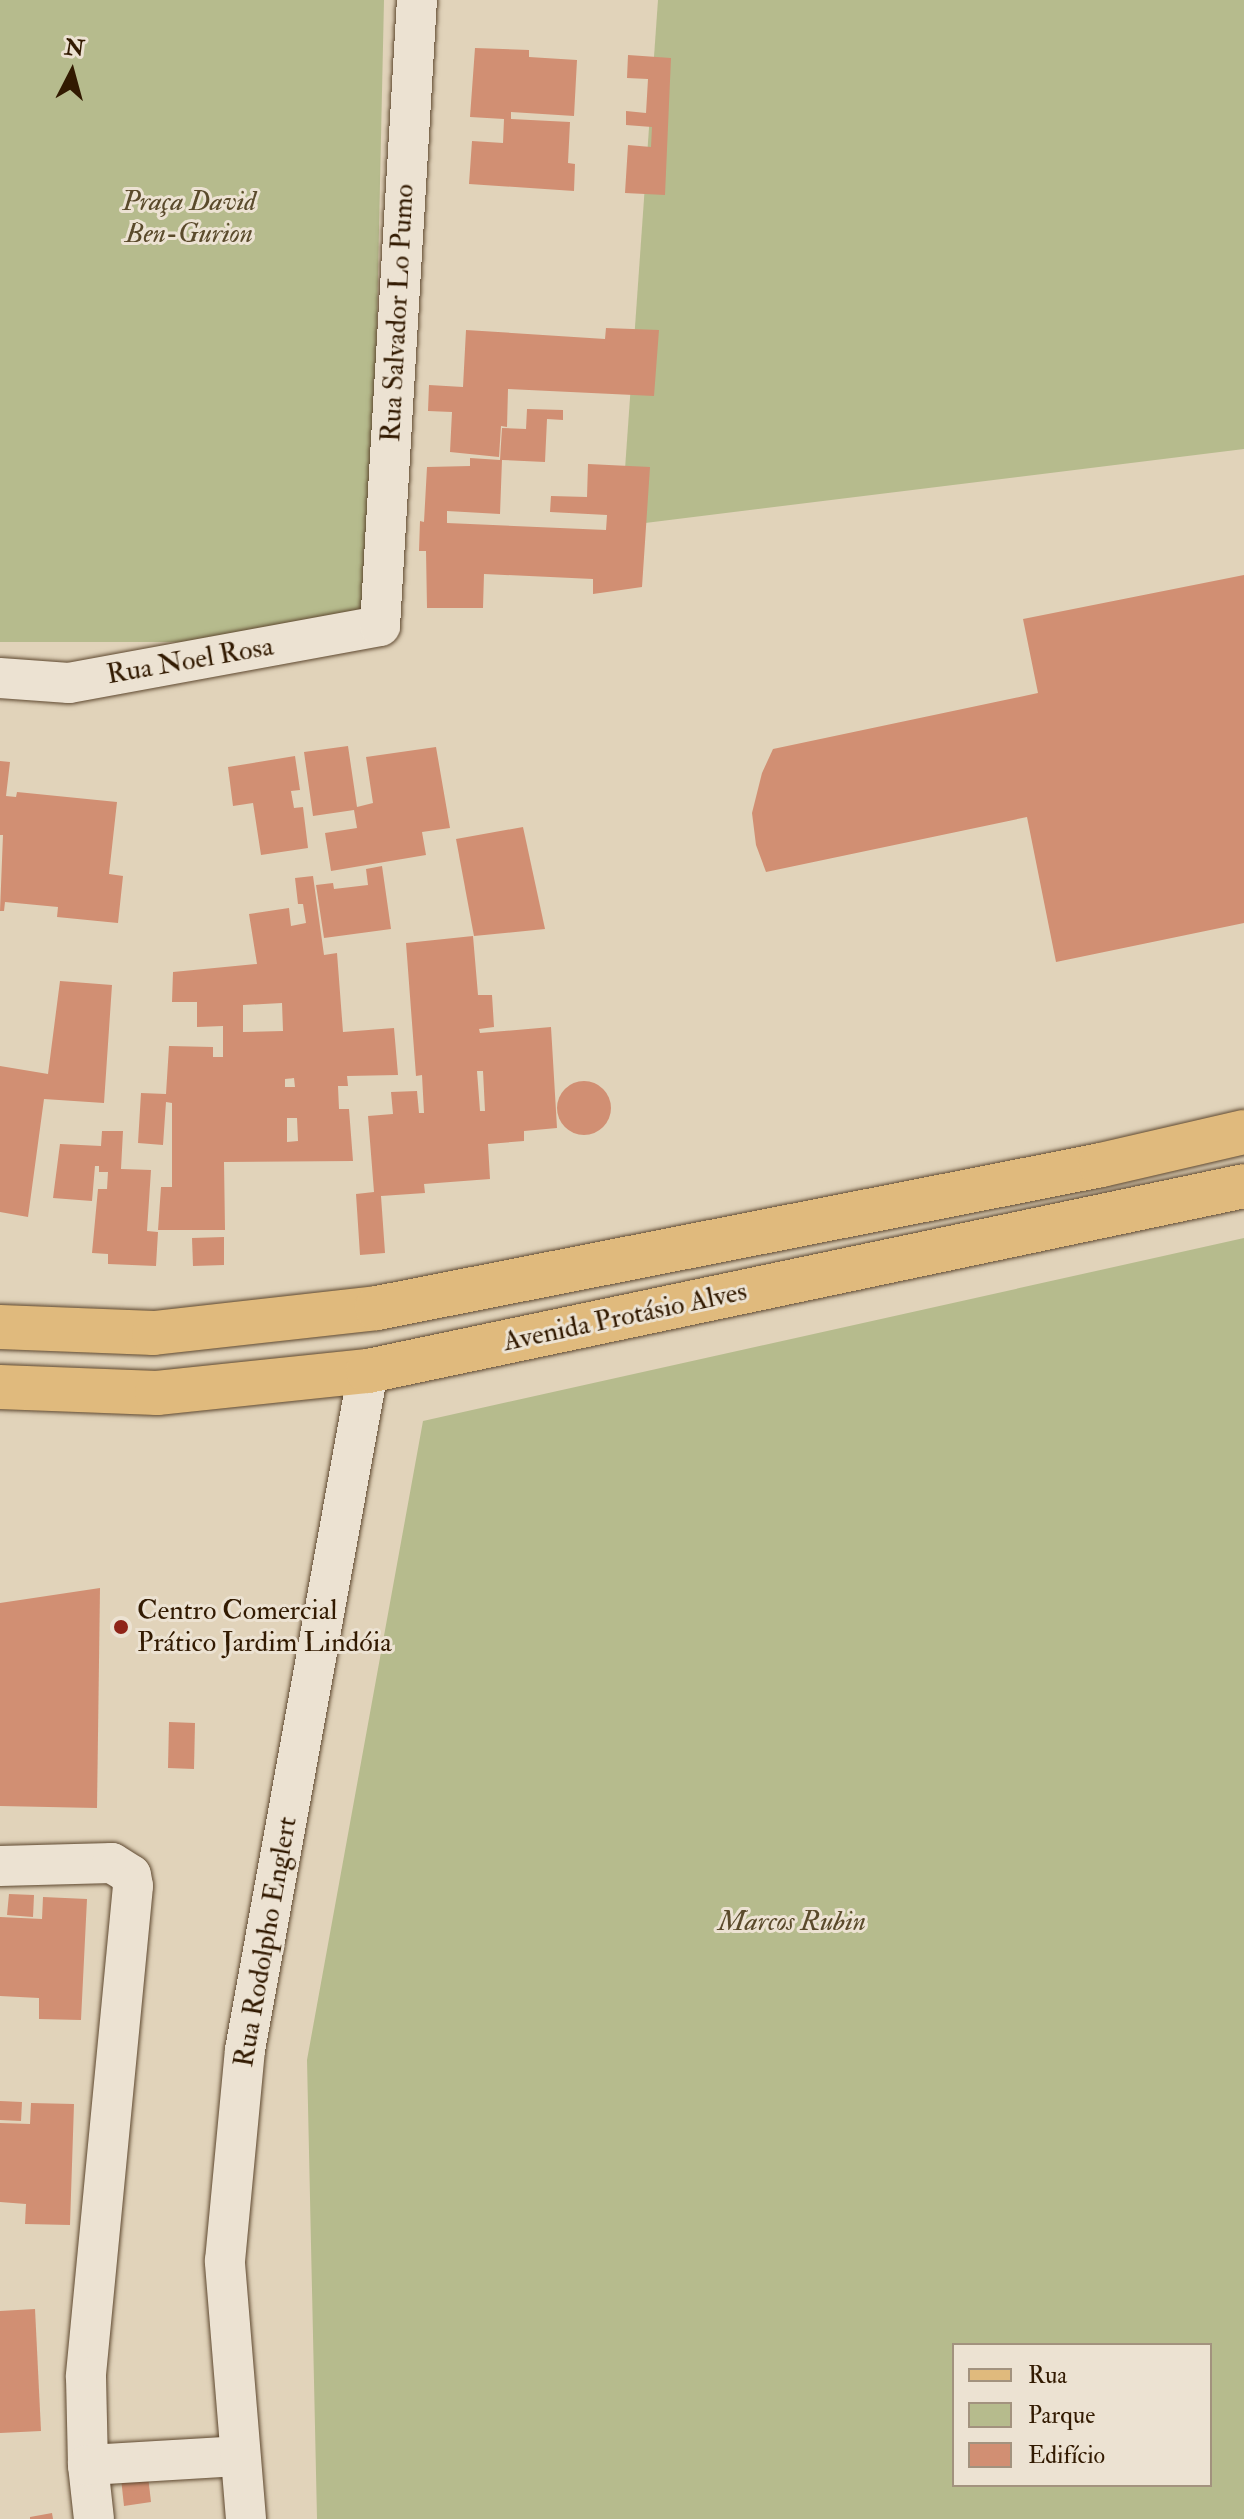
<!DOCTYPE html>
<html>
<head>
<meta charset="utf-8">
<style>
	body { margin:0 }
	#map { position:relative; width:1244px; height:2519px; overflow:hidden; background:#e1d3ba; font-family:"IM FELL Double Pica",serif }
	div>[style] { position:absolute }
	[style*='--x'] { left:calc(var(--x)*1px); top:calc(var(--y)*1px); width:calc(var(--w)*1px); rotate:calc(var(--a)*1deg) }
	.green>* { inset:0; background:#b6bb8d }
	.building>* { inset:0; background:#d18f73 }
	.round { border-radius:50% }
	.roads { filter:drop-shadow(0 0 2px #5e482f) drop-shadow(0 0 2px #5e482f) }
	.minor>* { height:40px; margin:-20px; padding:0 20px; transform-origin:20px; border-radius:20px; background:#ece2d2 }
	.primary>* { height:44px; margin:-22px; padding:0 22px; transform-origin:22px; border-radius:22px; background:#e0ba7d }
	.dots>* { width:22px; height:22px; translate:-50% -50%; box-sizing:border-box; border:4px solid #ece2d2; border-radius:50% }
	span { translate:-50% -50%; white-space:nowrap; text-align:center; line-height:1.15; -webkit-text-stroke:6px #ece2d2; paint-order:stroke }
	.park-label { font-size:28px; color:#5a4a2b; font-style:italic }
	.street-label { font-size:28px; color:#321a01 }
	.poi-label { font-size:28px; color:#321a01 }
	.left { translate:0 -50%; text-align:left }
	.legend { position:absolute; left:952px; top:2343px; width:260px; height:144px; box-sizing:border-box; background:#ece2d2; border:2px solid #a2927e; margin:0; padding:10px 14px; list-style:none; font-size:24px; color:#321a01 }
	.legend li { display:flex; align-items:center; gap:16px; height:40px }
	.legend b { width:40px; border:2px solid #a2927e }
	.north { position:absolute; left:32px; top:32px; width:80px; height:80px; -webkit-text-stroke:6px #ece2d2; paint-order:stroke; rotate:6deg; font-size:22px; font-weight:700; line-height:32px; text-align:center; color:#321a01 }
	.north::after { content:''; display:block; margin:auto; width:28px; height:36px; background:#321a01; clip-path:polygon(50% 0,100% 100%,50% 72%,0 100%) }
</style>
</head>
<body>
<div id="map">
	<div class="green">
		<div style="clip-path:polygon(0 0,384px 0,370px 642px,0 642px)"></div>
		<div style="clip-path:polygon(658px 0,1244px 0,1244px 449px,621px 526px)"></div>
		<div style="clip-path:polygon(evenodd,1244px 1238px,1244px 2519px,317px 2519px,307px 2060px,423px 1421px,1244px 1238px,954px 2345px,1210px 2345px,1210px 2485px,954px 2485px,954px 2345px)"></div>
	</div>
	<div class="building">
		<div style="clip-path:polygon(475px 48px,529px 50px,529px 57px,577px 60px,574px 116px,511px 112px,511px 119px,570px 122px,568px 163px,575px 164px,574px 191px,469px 184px,472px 141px,503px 143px,504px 119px,470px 117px)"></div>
		<div style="clip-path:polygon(628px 55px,671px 58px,665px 195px,625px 193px,628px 145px,651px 147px,652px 127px,626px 125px,626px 111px,646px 113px,648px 79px,627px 78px)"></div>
		<div style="clip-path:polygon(606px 328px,659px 330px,654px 396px,508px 389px,507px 427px,501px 426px,499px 457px,450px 452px,452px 412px,428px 411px,429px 385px,463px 387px,466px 330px,605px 339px)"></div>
		<div style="clip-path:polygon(527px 409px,563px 410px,563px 420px,547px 419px,545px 462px,502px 460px,500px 514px,447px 511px,447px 523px,606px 530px,607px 515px,550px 512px,551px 496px,587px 497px,588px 464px,650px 467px,642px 587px,593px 594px,593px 579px,484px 574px,483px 608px,427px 608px,426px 551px,419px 551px,420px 521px,424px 522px,427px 467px,470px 466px,470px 458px,500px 460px,502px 428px,526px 429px)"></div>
		<div style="clip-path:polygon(1244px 575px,1244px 923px,1056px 962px,1027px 817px,766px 872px,756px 845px,752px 813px,762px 773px,773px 749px,1038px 693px,1023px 619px)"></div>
		<div style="clip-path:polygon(348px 746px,357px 807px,373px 803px,366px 757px,436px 747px,450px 828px,422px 832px,426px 855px,331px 871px,325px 833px,357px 828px,354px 810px,313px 816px,304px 752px)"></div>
		<div style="clip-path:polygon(295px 756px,300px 790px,291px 791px,294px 808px,303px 807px,308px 848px,261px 855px,253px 803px,233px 806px,228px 767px)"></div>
		<div style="clip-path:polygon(0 761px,10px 762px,6px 796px,16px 797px,17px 792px,117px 802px,109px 874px,123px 876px,118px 923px,57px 917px,58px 907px,5px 902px,4px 911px,0 911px,3px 835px,0 835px)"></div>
		<div style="clip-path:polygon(523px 827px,545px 929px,474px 936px,456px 839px)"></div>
		<div style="clip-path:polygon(382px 866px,391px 929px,324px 938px,316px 885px,333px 883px,334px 889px,368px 885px,366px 869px)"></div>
		<div style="clip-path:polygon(evenodd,313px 876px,324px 955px,337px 953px,343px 1032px,394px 1028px,398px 1075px,347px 1076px,348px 1086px,338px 1086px,339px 1109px,349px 1109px,353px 1161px,224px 1162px,225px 1230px,158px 1230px,161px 1187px,172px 1187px,172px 1103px,166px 1102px,163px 1145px,138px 1143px,141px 1093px,166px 1094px,169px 1046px,213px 1047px,213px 1057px,223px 1057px,223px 1026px,197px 1027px,197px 1002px,172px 1002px,173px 972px,257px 964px,249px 914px,289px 908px,291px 926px,306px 923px,303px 904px,298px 904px,295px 878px,313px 876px,282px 1003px,283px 1031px,243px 1032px,243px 1005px,282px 1003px,313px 876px,294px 1078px,295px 1087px,285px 1087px,285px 1079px,294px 1078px,313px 876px,287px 1118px,297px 1118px,298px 1141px,287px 1142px,287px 1118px)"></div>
		<div style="clip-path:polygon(evenodd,473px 936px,478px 995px,492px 995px,494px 1027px,479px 1029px,480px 1033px,551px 1027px,557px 1128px,524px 1131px,524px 1141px,488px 1144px,490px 1179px,424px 1184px,425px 1193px,381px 1196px,385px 1253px,360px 1255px,356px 1194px,374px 1192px,368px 1116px,393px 1114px,391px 1092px,417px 1091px,419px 1113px,424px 1113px,422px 1075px,416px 1076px,406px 943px,473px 936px,477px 1071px,483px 1071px,485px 1111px,480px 1111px,477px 1071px)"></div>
		<div style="clip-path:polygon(60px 981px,112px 985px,104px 1103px,44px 1099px,28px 1217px,0 1212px,0 1066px,48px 1074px)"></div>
		<div class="round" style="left:557px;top:1081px;width:54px;height:54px"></div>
		<div style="clip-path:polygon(102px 1131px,123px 1131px,121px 1169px,151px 1170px,147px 1231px,158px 1232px,156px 1266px,108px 1264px,108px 1254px,92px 1253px,98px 1189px,107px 1189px,108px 1172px,99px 1172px,99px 1166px,95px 1166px,92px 1201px,53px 1198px,60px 1144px,101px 1146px)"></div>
		<div style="clip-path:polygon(224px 1237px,224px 1265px,193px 1266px,192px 1238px)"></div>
		<div style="clip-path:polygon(100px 1588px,97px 1808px,0 1806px,0 1603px)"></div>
		<div style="clip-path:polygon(169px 1722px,195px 1723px,194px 1769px,168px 1768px)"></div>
		<div style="clip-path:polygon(9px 1894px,34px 1895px,33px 1917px,7px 1915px)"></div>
		<div style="clip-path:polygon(43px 1897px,87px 1899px,81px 2020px,39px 2019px,39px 1998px,0 1996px,0 1917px,42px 1919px)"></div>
		<div style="clip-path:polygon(0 2101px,22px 2102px,21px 2121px,0 2120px)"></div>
		<div style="clip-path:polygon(31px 2103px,74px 2104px,70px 2225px,25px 2224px,26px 2204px,0 2202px,0 2123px,30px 2124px)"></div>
		<div style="clip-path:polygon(35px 2309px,41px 2431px,0 2433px,0 2311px)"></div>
		<div style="clip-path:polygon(148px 2476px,151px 2502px,124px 2506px,121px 2478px)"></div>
		<div style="clip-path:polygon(52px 2513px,53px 2519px,30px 2519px,30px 2517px)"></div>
	</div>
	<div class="roads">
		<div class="minor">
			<div style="--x:0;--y:678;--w:69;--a:4.1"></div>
			<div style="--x:69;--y:683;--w:316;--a:-10.4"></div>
			<div style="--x:380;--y:626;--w:627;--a:-86.62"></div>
			<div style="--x:0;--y:1866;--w:112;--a:-1.5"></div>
			<div style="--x:112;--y:1863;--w:22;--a:32"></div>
			<div style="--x:131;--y:1875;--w:11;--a:80"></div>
			<div style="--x:133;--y:1886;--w:493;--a:95.5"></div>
			<div style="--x:86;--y:2377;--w:88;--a:88.7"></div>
			<div style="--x:88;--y:2465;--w:54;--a:83.7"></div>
			<div style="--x:88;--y:2465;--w:151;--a:-3.4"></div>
			<div style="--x:246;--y:2519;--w:259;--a:-94.7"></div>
			<div style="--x:225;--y:2261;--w:212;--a:-84.6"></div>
			<div style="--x:245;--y:2050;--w:690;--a:-79.73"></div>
		</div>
		<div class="primary">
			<div style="--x:0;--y:1327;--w:154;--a:2.2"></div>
			<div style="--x:154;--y:1333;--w:224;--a:-6.4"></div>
			<div style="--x:377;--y:1308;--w:738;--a:-11.17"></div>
			<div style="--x:1101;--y:1165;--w:147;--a:-13"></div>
			<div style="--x:0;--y:1387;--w:157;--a:2.2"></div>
			<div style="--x:157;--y:1393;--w:212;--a:-6"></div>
			<div style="--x:368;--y:1371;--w:895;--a:-11.92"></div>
		</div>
	</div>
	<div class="dots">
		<div style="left:121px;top:1627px;background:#8f2418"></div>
	</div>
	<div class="park-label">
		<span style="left:189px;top:218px">Praça David<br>Ben-Gurion</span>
		<span style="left:792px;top:1922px">Marcos Rubin</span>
	</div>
	<div class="street-label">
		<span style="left:398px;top:313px;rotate:-87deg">Rua Salvador Lo Pumo</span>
		<span style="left:190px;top:661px;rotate:-10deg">Rua Noel Rosa</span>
		<span style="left:625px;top:1317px;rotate:-12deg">Avenida Protásio Alves</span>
		<span style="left:266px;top:1942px;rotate:-80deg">Rua Rodolpho Englert</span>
	</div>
	<div class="poi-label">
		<span class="left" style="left:137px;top:1627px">Centro Comercial<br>Prático Jardim Lindóia</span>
	</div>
	<ul class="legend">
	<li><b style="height:10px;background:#e0ba7d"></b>Rua</li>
	<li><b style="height:22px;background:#b6bb8d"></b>Parque</li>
	<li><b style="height:22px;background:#d18f73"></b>Edifício</li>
	</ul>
	<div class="north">N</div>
</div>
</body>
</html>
